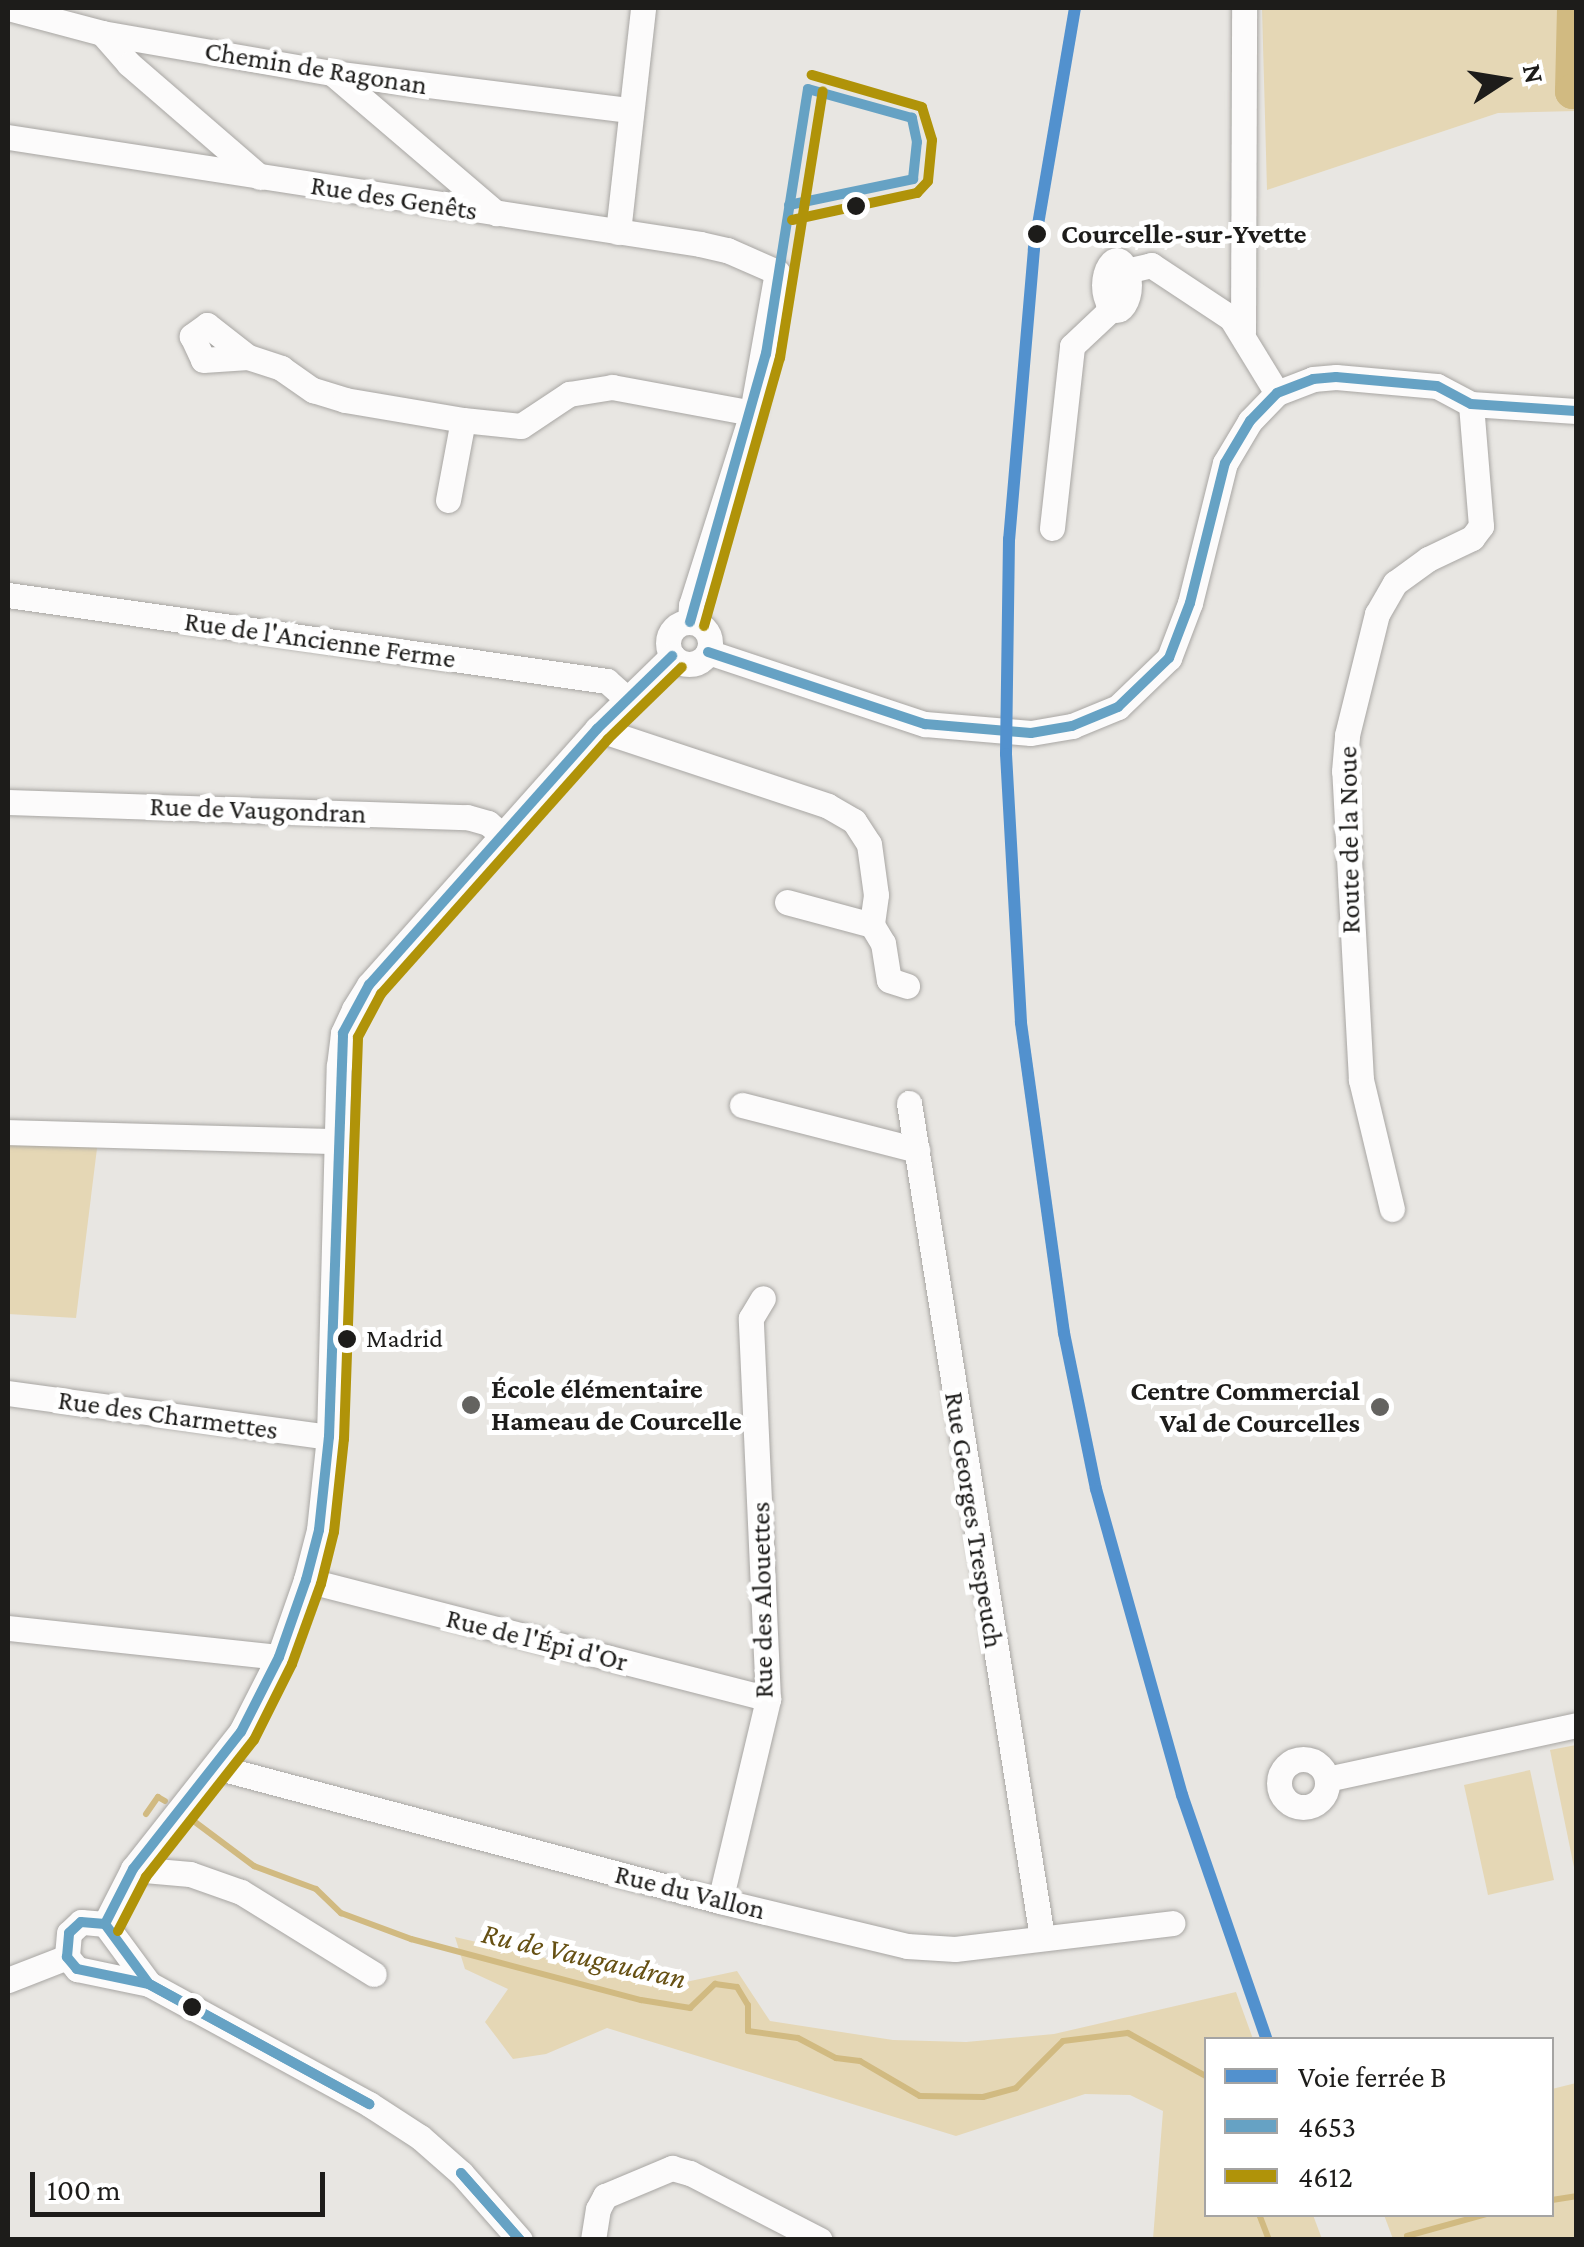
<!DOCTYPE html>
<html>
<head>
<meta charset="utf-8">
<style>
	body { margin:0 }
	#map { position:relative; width:1584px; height:2247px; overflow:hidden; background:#e8e6e2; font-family:"Crimson Pro",serif }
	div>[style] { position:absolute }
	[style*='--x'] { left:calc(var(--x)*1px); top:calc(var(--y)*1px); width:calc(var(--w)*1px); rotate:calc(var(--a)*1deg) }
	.green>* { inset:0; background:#e5d7b5 }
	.stream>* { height:6px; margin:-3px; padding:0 3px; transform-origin:3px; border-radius:3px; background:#d1ba81 }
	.river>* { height:35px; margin:-17.5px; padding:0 17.5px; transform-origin:17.5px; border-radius:17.5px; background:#d1ba81 }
	.roads { filter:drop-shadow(0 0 2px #a8a6a3) drop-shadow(0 0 2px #a8a6a3) }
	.minor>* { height:25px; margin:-12.5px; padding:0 12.5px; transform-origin:12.5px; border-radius:12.5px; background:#fcfbfb }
	.minor>.ring { margin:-12.5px; padding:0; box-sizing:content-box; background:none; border:25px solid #fcfbfb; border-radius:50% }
	.bus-1>* { height:10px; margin:-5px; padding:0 5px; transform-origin:5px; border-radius:5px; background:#66a2c4 }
	.bus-2>* { height:10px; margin:-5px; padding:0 5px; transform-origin:5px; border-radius:5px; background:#b09309 }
	.rail-1>* { height:12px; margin:-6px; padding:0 6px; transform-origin:6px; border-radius:6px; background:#5291ce }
	.dots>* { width:28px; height:28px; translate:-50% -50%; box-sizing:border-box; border:5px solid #fff; border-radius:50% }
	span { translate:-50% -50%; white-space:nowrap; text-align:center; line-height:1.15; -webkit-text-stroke:10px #fff; paint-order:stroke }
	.bus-label { font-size:26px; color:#1d1c1a }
	.left { translate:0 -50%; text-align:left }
	.street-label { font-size:28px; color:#1d1c1a }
	.stop-label { font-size:28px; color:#1d1c1a; font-weight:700 }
	.poi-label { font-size:28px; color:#1d1c1a; font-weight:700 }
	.right { translate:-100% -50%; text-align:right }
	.water-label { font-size:30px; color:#665013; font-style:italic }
	.frame { position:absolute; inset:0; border:10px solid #1d1c1a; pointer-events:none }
	.legend { position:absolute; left:1204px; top:2037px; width:350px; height:180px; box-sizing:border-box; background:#fff; border:2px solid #a5a4a3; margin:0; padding:12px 18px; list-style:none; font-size:30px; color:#1d1c1a }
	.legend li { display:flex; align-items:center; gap:20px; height:50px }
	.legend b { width:50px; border:2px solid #a5a4a3 }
	.north { position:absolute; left:1454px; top:30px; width:100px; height:100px; -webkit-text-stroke:8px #fff; paint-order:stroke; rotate:78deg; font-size:28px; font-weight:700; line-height:40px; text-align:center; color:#1d1c1a }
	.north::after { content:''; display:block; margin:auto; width:35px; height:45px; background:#1d1c1a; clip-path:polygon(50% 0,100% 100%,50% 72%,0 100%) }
	.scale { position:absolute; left:30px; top:2172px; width:295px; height:45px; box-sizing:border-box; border:5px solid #1d1c1a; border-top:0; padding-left:12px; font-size:30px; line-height:35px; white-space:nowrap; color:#1d1c1a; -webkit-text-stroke:8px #fff; paint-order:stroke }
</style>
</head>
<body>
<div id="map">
	<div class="green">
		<div style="clip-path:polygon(1262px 8px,1576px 8px,1576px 111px,1498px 113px,1267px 190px)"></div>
		<div style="clip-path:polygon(8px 1121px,100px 1124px,76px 1318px,8px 1314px)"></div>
		<div style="clip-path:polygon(1576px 1745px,1576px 1877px,1550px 1750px)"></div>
		<div style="clip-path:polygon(1530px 1770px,1554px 1880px,1488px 1895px,1464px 1785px)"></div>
		<div style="clip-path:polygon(455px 1937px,667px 1986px,737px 1971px,770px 2021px,893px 2040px,966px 2042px,1054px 2034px,1236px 1992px,1253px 2039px,1206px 2040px,1206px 2214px,1313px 2215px,1322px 2239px,1153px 2239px,1163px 2111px,1130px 2095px,1085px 2094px,956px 2136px,607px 2028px,546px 2054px,513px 2059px,485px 2022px,508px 1989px,465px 1969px)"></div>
		<div style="clip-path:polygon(1576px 2083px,1576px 2239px,1393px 2239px,1384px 2215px,1552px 2214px,1552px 2089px)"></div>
	</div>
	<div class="stream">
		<div style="--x:146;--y:1814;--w:21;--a:-55"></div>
		<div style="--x:158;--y:1797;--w:8;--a:30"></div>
		<div style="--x:195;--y:1822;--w:74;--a:36.7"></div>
		<div style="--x:254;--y:1866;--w:66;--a:20.4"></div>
		<div style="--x:316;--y:1889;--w:35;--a:44"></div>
		<div style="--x:341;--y:1913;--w:75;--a:20.4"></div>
		<div style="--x:411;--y:1939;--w:238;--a:14.9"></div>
		<div style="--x:641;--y:2000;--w:50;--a:9.3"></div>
		<div style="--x:690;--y:2008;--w:35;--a:-44"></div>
		<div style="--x:715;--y:1984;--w:22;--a:8"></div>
		<div style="--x:737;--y:1987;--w:21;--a:59"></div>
		<div style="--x:748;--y:2005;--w:26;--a:90"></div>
		<div style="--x:748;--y:2031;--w:50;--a:8"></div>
		<div style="--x:798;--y:2038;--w:43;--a:27.8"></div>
		<div style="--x:836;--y:2058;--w:24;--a:7"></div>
		<div style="--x:860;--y:2061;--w:69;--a:30.3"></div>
		<div style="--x:920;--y:2096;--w:63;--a:0.9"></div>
		<div style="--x:983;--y:2097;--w:34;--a:-15"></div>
		<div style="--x:1016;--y:2088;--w:66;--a:-45"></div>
		<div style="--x:1063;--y:2041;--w:65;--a:-7"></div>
		<div style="--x:1128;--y:2033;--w:89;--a:28.9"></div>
		<div style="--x:1552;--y:2200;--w:24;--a:-9"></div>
		<div style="--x:1259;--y:2214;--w:28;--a:69"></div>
		<div style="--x:1407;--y:2236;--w:83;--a:-15.4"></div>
	</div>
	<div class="river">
		<div style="--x:1574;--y:8;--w:83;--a:91.4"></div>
		<div style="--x:1572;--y:91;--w:4;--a:0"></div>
	</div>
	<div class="roads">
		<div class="minor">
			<div style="--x:8;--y:8;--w:97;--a:14.9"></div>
			<div style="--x:102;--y:33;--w:233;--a:9.9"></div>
			<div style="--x:332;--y:73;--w:298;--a:7.1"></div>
			<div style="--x:102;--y:33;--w:41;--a:48.9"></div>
			<div style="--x:129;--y:64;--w:173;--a:40.8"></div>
			<div style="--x:332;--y:73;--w:216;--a:40.5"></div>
			<div style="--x:8;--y:137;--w:700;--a:8.79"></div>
			<div style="--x:700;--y:244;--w:28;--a:13"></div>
			<div style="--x:727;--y:250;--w:55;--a:23.7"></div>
			<div style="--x:777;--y:272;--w:143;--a:100.1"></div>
			<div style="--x:752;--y:413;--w:201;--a:107.6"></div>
			<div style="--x:691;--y:605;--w:17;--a:93"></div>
			<div style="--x:618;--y:232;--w:225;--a:-83.6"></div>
			<div class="ring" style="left:1104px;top:260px;width:-3px;height:-3px"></div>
			<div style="--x:1126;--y:271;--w:26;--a:-13"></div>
			<div style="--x:1151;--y:265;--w:96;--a:33.5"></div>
			<div style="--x:1231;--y:318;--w:88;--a:58.5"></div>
			<div style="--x:1243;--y:332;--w:324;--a:-89.8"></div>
			<div style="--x:248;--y:357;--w:52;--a:-142"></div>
			<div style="--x:207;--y:325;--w:19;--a:144"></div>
			<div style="--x:192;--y:336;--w:26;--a:65"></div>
			<div style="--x:203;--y:360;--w:45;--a:-3.8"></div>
			<div style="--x:248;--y:357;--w:35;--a:18"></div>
			<div style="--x:281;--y:368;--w:39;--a:35"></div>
			<div style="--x:313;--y:390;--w:34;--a:17"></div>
			<div style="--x:345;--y:400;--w:120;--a:9.6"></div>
			<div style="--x:448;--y:500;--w:81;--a:-79.4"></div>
			<div style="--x:463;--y:420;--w:58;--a:5.9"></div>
			<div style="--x:521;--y:426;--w:58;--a:-33.7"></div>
			<div style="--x:569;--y:394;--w:44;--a:-9.2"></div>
			<div style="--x:612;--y:387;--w:142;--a:10.5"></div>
			<div style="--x:1052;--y:528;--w:183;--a:-83.7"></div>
			<div style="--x:1072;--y:346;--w:48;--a:-43.3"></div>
			<div style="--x:1107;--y:313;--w:32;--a:-77"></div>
			<div style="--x:8;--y:595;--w:605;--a:8.17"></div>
			<div style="--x:607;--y:681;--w:27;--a:42"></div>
			<div class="ring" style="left:668px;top:622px;width:17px;height:17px"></div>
			<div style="--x:708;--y:652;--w:229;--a:18.4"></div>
			<div style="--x:925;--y:724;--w:106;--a:4.9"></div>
			<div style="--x:1031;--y:733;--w:42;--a:-9.7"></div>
			<div style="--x:1072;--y:726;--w:50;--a:-22.4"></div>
			<div style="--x:1118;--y:707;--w:71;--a:-43.9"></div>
			<div style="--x:1169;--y:658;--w:59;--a:-69.1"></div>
			<div style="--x:1190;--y:603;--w:144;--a:-76"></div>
			<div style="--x:1225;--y:463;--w:49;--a:-59.2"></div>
			<div style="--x:1250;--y:421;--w:39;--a:-46"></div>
			<div style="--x:1277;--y:393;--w:39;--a:-21"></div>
			<div style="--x:1313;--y:379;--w:23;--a:-5"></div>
			<div style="--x:1336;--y:377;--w:101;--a:5.1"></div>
			<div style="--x:1437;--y:386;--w:38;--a:28"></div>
			<div style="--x:1471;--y:404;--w:105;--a:3.8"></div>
			<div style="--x:597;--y:729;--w:243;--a:18.4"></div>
			<div style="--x:828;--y:806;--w:30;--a:30"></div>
			<div style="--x:854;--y:821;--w:27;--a:57"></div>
			<div style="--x:869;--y:844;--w:51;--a:82.2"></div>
			<div style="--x:876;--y:895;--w:30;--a:98"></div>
			<div style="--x:872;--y:925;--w:88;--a:-164.9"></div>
			<div style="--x:8;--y:802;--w:459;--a:1.9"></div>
			<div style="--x:467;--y:817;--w:22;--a:16"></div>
			<div style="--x:488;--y:823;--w:20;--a:41"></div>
			<div style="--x:872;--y:925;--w:21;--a:59"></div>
			<div style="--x:883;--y:943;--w:37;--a:81"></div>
			<div style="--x:889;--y:980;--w:19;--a:18"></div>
			<div style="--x:909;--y:1103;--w:845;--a:80.94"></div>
			<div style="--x:742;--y:1105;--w:181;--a:14.4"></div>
			<div style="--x:8;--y:1132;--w:328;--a:1.6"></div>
			<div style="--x:1392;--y:1209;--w:133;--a:-103.5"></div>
			<div style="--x:1361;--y:1080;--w:309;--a:-93.1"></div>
			<div style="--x:1344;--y:771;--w:36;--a:-85"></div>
			<div style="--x:1347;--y:735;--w:125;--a:-76.1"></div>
			<div style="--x:1377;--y:614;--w:36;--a:-60"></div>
			<div style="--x:1395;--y:583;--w:41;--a:-36"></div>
			<div style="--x:1428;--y:559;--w:49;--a:-25.5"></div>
			<div style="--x:1472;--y:538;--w:15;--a:-53"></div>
			<div style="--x:1481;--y:526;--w:122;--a:-94.7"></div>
			<div style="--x:8;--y:1393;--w:324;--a:7.8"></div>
			<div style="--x:306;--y:1580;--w:477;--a:14.4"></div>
			<div style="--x:8;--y:1628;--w:273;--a:6.1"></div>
			<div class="ring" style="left:1279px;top:1759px;width:23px;height:23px"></div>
			<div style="--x:216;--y:1767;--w:522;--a:14.89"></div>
			<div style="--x:720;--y:1901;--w:192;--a:13.5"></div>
			<div style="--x:907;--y:1946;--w:48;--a:3.6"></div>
			<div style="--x:955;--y:1949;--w:219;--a:-6.8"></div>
			<div style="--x:1327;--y:1779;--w:255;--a:-12.2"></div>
			<div style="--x:133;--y:1869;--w:57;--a:5"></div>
			<div style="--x:190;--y:1874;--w:54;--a:19.4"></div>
			<div style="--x:241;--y:1892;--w:156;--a:31.7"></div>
			<div style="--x:720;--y:1901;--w:208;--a:-76.6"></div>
			<div style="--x:768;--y:1699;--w:381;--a:-92.6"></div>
			<div style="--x:751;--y:1318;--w:23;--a:-59"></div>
			<div style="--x:105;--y:1924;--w:62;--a:-63"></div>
			<div style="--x:133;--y:1869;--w:174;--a:-51.8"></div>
			<div style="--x:241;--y:1732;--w:84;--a:-63.1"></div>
			<div style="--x:279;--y:1657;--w:82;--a:-70.7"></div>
			<div style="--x:306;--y:1580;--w:52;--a:-75.4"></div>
			<div style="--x:319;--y:1530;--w:94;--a:-83.9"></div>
			<div style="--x:329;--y:1437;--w:371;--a:-88.5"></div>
			<div style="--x:339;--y:1066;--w:33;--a:-83"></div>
			<div style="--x:343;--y:1033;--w:26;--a:-65"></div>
			<div style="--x:354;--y:1009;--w:28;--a:-58"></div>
			<div style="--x:369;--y:985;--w:343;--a:-48.3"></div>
			<div style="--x:597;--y:729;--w:105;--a:-44.2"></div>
			<div style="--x:8;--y:1980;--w:63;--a:-21.3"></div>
			<div style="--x:149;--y:1984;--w:74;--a:-126.3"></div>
			<div style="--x:105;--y:1924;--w:24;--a:-175"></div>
			<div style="--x:81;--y:1922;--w:16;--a:137"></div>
			<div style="--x:69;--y:1933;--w:24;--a:95"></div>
			<div style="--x:67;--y:1957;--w:16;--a:50"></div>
			<div style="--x:77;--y:1969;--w:74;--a:11.8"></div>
			<div style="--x:149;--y:1984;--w:251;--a:28.6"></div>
			<div style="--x:369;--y:2104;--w:61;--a:32.9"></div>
			<div style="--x:420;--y:2137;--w:55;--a:41.3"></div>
			<div style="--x:461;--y:2173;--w:89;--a:48.6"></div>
			<div style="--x:593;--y:2240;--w:31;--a:-81"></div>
			<div style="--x:598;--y:2209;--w:15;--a:-62"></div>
			<div style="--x:605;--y:2196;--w:73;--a:-22.7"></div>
			<div style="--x:672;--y:2168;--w:19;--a:16"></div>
			<div style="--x:690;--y:2173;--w:146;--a:27.3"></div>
		</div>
	</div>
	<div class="bus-1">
		<div style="--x:789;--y:205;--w:127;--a:-11.8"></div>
		<div style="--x:913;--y:179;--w:37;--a:-84"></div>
		<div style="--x:917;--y:142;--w:25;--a:-102"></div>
		<div style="--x:912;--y:118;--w:108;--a:-164.4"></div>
		<div style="--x:690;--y:622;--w:279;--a:-74.2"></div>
		<div style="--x:766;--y:354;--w:268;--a:-81"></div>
		<div style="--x:708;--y:652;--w:229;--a:18.4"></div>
		<div style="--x:925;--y:724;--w:106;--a:4.9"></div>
		<div style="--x:1031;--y:733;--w:42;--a:-9.7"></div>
		<div style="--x:1072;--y:726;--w:50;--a:-22.4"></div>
		<div style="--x:1118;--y:707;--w:71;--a:-43.9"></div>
		<div style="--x:1169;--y:658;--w:59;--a:-69.1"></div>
		<div style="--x:1190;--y:603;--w:144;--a:-76"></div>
		<div style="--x:1225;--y:463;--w:49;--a:-59.2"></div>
		<div style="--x:1250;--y:421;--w:39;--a:-46"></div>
		<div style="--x:1277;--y:393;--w:39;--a:-21"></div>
		<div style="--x:1313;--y:379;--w:23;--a:-5"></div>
		<div style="--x:1336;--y:377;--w:101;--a:5.1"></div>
		<div style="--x:1437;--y:386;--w:38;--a:28"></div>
		<div style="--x:1471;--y:404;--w:105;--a:3.8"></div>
		<div style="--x:81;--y:1922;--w:24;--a:5"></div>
		<div style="--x:105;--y:1924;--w:74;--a:53.7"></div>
		<div style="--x:149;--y:1984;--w:74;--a:-168.2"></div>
		<div style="--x:77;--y:1969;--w:16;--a:-130"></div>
		<div style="--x:67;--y:1957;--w:24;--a:-85"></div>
		<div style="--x:69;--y:1933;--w:16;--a:-43"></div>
		<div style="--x:105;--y:1924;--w:62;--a:-63"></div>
		<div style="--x:133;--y:1869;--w:174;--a:-51.8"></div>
		<div style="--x:241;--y:1732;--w:84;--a:-63.1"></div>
		<div style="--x:279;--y:1657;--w:82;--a:-70.7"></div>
		<div style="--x:306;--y:1580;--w:52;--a:-75.4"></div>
		<div style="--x:319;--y:1530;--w:94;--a:-83.9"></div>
		<div style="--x:329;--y:1437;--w:404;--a:-88"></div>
		<div style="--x:343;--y:1033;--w:55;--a:-61.6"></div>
		<div style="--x:369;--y:985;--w:343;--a:-48.3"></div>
		<div style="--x:597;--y:729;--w:105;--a:-44.2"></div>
		<div style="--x:149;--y:1984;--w:251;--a:28.6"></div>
		<div style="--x:149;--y:1984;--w:251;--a:28.6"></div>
		<div style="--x:461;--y:2173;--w:89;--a:48.6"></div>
		<div style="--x:461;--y:2173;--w:89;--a:48.6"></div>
	</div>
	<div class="bus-2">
		<div style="--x:792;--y:220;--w:128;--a:-12.2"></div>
		<div style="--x:917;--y:193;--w:16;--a:-47"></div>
		<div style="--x:928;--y:181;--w:41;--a:-84.4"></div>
		<div style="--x:932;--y:140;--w:34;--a:-107"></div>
		<div style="--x:922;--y:107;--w:115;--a:-163.8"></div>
		<div style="--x:704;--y:626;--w:279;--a:-74.2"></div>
		<div style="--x:780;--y:358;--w:270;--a:-80.9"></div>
		<div style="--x:118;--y:1931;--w:61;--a:-62.6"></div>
		<div style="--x:146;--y:1877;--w:174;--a:-51.8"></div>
		<div style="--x:254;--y:1740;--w:85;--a:-63.4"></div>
		<div style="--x:292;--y:1664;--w:85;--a:-70.1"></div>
		<div style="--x:321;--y:1584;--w:54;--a:-76"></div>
		<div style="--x:334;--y:1532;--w:94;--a:-83.9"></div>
		<div style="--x:344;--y:1439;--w:402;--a:-88"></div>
		<div style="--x:358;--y:1037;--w:49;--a:-61.9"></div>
		<div style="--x:381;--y:994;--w:341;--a:-48.3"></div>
		<div style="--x:608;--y:739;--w:103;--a:-44.2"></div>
	</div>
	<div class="rail-1">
		<div style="--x:1075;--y:8;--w:244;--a:99.7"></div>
		<div style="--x:1034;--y:249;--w:291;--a:94.9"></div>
		<div style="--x:1009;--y:539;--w:215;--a:90.8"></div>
		<div style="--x:1006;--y:754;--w:269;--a:86.8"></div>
		<div style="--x:1021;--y:1023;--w:313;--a:82.1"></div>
		<div style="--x:1064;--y:1333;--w:159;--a:78.4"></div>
		<div style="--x:1096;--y:1489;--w:318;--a:74.3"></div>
		<div style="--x:1182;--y:1795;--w:259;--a:70.9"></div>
	</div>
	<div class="dots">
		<div style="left:856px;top:206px;background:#1d1c1a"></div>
		<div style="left:1037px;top:234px;background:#1d1c1a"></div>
		<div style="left:347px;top:1339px;background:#1d1c1a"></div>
		<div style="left:471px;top:1405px;background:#646360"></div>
		<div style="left:1380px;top:1407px;background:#646360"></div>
		<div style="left:192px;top:2007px;background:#1d1c1a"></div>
	</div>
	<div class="bus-label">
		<span class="left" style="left:366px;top:1339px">Madrid</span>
	</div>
	<div class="street-label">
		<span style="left:316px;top:68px;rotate:9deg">Chemin de Ragonan</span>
		<span style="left:394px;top:198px;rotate:9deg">Rue des Genêts</span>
		<span style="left:320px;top:640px;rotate:8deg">Rue de l'Ancienne Ferme</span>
		<span style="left:258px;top:810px;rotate:2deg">Rue de Vaugondran</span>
		<span style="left:1349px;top:840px;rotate:-91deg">Route de la Noue</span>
		<span style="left:168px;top:1415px;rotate:8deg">Rue des Charmettes</span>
		<span style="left:974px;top:1520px;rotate:81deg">Rue Georges Trespeuch</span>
		<span style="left:762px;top:1600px;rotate:-91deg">Rue des Alouettes</span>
		<span style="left:537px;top:1640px;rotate:14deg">Rue de l'Épi d'Or</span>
		<span style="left:690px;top:1892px;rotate:14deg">Rue du Vallon</span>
	</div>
	<div class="stop-label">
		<span class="left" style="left:1061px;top:234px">Courcelle-sur-Yvette</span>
	</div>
	<div class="poi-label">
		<span class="left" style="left:491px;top:1405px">École élémentaire<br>Hameau de Courcelle</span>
		<span class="right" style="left:1360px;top:1407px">Centre Commercial<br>Val de Courcelles</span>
	</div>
	<div class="water-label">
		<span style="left:584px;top:1956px;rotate:13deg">Ru de Vaugaudran</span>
	</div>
	<div class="frame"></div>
	<ul class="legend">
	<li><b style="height:12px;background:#5291ce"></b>Voie ferrée B</li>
	<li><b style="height:12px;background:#66a2c4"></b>4653</li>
	<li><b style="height:12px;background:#b09309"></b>4612</li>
	</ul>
	<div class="north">N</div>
	<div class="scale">100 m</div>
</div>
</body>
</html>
